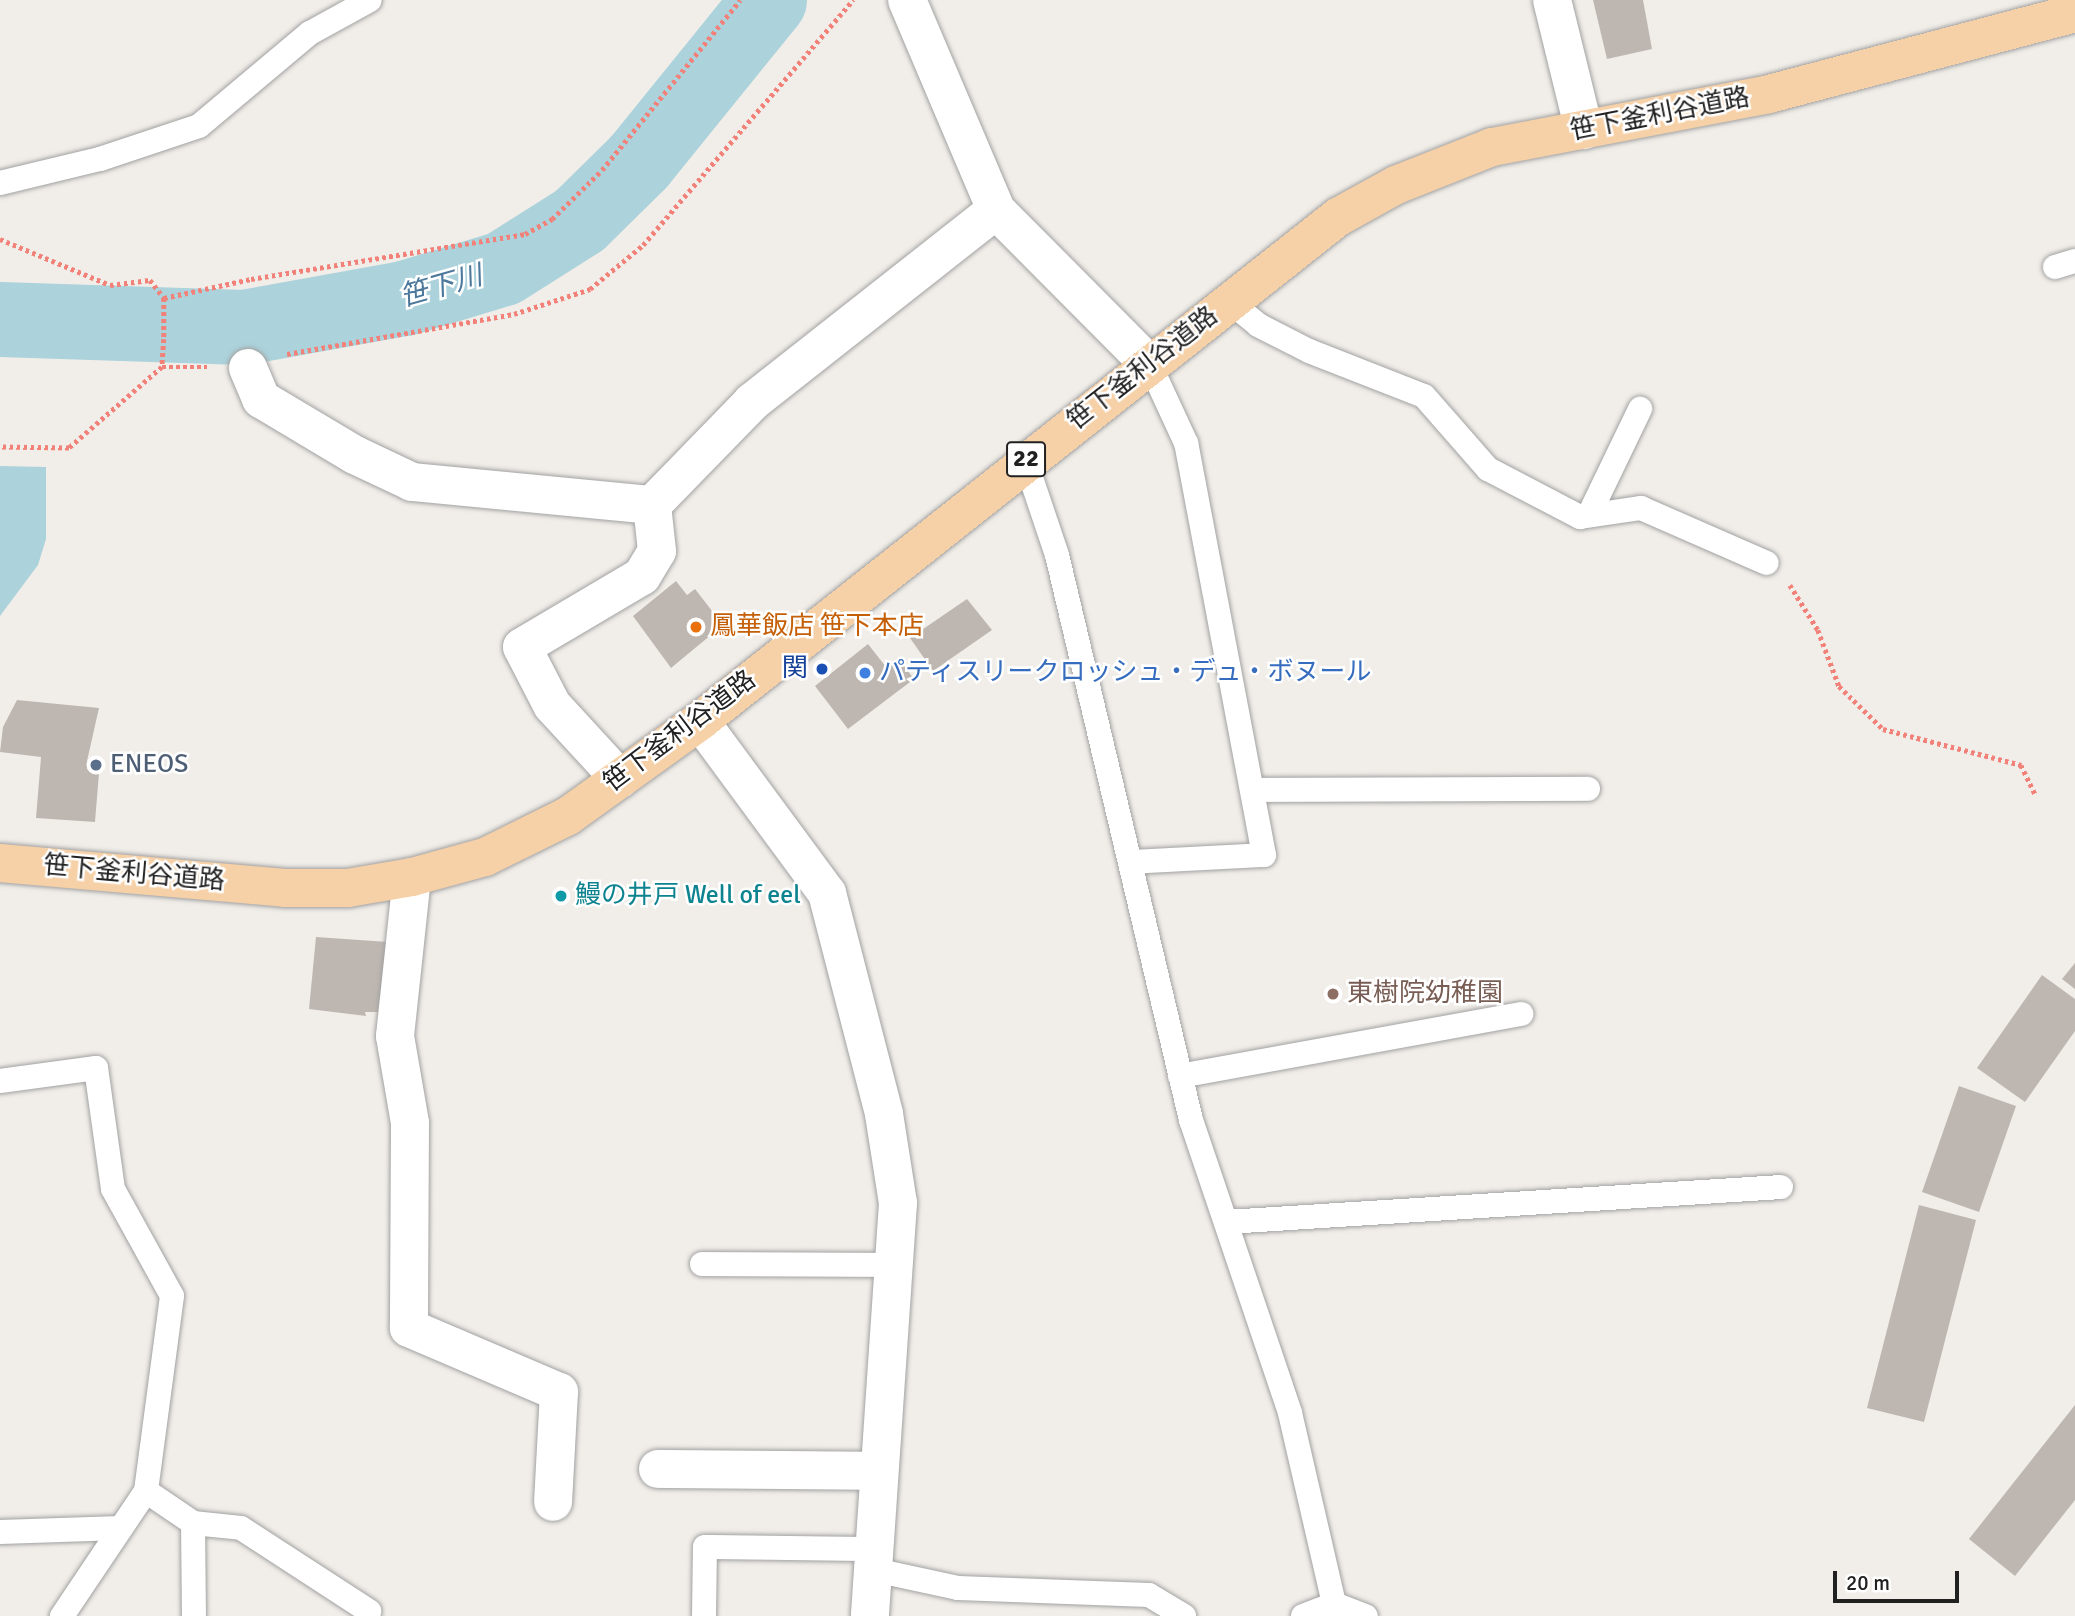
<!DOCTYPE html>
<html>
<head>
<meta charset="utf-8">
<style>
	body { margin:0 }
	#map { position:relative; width:2075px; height:1616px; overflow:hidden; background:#f1eee9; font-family:Signika,"Noto Sans JP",sans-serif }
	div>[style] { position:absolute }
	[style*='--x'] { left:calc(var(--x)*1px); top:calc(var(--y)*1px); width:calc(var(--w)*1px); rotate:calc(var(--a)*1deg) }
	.water>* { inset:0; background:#acd2db }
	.river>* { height:75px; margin:-37.5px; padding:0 37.5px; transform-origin:37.5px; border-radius:37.5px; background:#acd2db }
	.building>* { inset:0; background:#beb7b1 }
	.path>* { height:4.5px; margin-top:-2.25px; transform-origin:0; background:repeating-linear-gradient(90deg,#f18179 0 3.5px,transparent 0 7px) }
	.roads { filter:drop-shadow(0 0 2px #a2a2a2) drop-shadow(0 0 2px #a2a2a2) }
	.service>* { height:24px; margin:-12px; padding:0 12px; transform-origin:12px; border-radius:12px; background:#fff }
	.minor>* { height:38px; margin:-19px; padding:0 19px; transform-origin:19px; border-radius:19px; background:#fff }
	.tertiary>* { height:38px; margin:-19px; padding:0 19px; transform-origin:19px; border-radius:19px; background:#fff }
	.primary>* { height:38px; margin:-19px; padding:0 19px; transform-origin:19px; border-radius:19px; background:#f6d1a8 }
	.dots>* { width:19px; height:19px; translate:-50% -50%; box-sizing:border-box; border:4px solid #fff; border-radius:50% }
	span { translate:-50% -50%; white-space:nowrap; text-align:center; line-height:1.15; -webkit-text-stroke:5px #fff; paint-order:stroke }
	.shield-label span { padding:2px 5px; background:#fff; border:2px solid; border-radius:5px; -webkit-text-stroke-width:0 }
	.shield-label { font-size:24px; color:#212121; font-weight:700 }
	.street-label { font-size:26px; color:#212121 }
	.food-label { font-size:26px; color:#c56008 }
	.left { translate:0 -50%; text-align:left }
	.transit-label { font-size:26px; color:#164399 }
	.right { translate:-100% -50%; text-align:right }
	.shop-label { font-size:26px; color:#366cbe }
	.service-label { font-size:26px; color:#4e5e75 }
	.culture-label { font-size:26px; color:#0d838f }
	.education-label { font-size:26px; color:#785e54 }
	.water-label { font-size:28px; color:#4c789c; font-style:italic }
	.scale { position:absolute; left:1833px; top:1571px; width:126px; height:32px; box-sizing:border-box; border:4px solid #212121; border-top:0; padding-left:9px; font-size:21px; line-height:24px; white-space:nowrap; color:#212121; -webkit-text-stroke:5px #fff; paint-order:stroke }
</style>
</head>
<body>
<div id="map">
	<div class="water">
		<div style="clip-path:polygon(0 466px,46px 467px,46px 539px,38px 565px,0 616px)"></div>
	</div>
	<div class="river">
		<div style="--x:0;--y:319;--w:243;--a:1.9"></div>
		<div style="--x:243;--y:327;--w:164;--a:-10.2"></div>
		<div style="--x:404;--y:298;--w:103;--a:-16.9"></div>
		<div style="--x:503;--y:268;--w:90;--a:-32.3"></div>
		<div style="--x:579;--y:220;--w:83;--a:-44.5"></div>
		<div style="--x:638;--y:162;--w:208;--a:-51"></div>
	</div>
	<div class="building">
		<div style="clip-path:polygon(1593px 0,1643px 0,1652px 49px,1607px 59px)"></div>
		<div style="clip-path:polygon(676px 581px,687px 595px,695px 589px,723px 625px,671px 668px,633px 616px)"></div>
		<div style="clip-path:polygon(967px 599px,992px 630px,933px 671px,910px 638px)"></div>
		<div style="clip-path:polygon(868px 644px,886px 667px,898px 658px,914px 679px,848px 729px,815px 686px)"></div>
		<div style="clip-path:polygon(17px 700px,99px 708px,87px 761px,100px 761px,95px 822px,36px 818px,41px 757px,0 752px,3px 727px)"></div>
		<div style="clip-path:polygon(316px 937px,388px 942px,378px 1012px,365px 1012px,366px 1016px,309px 1009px)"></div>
		<div style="clip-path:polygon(2075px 963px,2075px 989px,2062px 979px)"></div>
		<div style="clip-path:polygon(2042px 975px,2075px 999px,2075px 1031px,2025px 1102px,1977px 1068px)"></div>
		<div style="clip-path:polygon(1959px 1086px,2016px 1106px,1979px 1212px,1922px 1192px)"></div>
		<div style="clip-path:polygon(1919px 1205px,1976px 1220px,1924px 1422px,1867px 1408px)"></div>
		<div style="clip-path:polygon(2075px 1405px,2075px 1500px,2015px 1576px,1969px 1539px)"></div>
	</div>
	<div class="path">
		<div style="--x:0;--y:239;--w:119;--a:22.7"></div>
		<div style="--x:110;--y:285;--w:40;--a:-7.1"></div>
		<div style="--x:150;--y:280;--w:23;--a:52"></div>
		<div style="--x:164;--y:298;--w:41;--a:90"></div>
		<div style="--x:164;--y:339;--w:28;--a:94"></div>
		<div style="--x:162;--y:367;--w:123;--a:138.9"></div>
		<div style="--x:69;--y:448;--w:69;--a:-179.2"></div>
		<div style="--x:164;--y:298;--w:89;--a:-12.3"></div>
		<div style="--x:251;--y:279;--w:278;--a:-9.3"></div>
		<div style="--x:525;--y:234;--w:31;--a:-29"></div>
		<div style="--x:552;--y:219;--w:70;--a:-44.4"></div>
		<div style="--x:602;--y:170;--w:219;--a:-50.9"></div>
		<div style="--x:287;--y:354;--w:230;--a:-10"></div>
		<div style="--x:514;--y:314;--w:80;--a:-18.2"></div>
		<div style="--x:590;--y:289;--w:69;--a:-39.7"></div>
		<div style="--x:643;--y:245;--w:323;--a:-49.4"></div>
		<div style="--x:162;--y:367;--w:45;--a:0"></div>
		<div style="--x:1790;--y:585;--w:53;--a:58.1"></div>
		<div style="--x:1818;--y:630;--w:60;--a:69.4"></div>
		<div style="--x:1839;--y:686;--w:62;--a:44.3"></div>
		<div style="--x:1883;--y:729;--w:143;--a:14.6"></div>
		<div style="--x:2021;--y:765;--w:32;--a:64"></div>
	</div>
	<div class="roads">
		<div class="service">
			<div style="--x:0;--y:183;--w:103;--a:-13.5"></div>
			<div style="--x:100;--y:159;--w:104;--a:-18.4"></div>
			<div style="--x:199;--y:126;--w:145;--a:-40"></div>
			<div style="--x:310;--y:33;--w:68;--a:-28.8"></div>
			<div style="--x:2055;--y:267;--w:21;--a:-17"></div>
			<div style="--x:1230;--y:302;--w:36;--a:39"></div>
			<div style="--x:1258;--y:325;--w:57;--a:27"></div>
			<div style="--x:1309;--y:351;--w:123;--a:21.4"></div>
			<div style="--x:1424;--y:396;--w:97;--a:48.8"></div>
			<div style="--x:1488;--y:469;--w:104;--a:27.6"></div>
			<div style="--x:1580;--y:517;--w:62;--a:-8.4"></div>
			<div style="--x:1641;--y:508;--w:137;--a:23.6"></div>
			<div style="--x:1025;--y:460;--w:100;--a:71.4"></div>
			<div style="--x:1057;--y:555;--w:581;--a:76.66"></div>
			<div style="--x:1191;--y:1120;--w:309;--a:71.3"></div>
			<div style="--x:1290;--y:1413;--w:196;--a:77"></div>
			<div style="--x:1334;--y:1604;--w:34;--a:21"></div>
			<div style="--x:1589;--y:515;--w:118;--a:-64.3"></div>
			<div style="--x:1253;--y:790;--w:335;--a:-0.2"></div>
			<div style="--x:1130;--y:862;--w:134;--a:-3"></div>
			<div style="--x:1264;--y:855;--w:419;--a:-100.7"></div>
			<div style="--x:1186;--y:443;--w:86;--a:-114.8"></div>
			<div style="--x:1180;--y:1076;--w:347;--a:-10.3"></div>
			<div style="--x:0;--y:1081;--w:97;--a:-7.7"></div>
			<div style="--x:96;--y:1068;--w:122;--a:82"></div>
			<div style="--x:113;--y:1189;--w:122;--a:61.1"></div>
			<div style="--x:172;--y:1296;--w:197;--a:97.6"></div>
			<div style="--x:146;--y:1491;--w:151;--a:123.9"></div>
			<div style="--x:1227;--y:1222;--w:555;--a:-3.61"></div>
			<div style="--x:702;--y:1264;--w:193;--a:0.3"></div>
			<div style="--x:146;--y:1491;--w:57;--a:34.2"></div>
			<div style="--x:193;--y:1523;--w:93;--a:89.4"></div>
			<div style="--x:193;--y:1523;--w:48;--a:5.9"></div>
			<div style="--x:241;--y:1528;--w:153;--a:33"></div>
			<div style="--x:0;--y:1532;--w:121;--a:-1.9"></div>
			<div style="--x:870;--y:1569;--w:90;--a:12.2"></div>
			<div style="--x:958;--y:1588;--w:191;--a:2.1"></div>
			<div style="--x:1149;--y:1595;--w:41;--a:31"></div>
			<div style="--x:704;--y:1616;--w:69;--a:-89.2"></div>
			<div style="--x:705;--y:1547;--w:167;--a:0.7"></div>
			<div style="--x:1303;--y:1616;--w:33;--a:-21"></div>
		</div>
		<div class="minor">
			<div style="--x:907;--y:0;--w:228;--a:67"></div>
			<div style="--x:996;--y:210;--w:218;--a:45.2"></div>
			<div style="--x:248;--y:368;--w:34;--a:67"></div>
			<div style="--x:261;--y:399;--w:109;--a:30.8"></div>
			<div style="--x:355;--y:455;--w:63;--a:25.3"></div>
			<div style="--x:412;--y:482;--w:241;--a:5.5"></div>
			<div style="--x:652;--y:505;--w:144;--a:-45.8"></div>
			<div style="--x:752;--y:402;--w:310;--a:-38.2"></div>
			<div style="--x:700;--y:721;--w:214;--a:53.6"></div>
			<div style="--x:827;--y:893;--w:228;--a:75.5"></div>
			<div style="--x:884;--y:1114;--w:90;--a:81.1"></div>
			<div style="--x:898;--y:1203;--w:414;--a:93.9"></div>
			<div style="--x:620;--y:779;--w:100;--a:-132.6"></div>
			<div style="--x:552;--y:705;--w:65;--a:-117.3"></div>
			<div style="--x:522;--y:647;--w:139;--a:-30.6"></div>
			<div style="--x:642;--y:576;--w:29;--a:-59"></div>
			<div style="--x:657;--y:551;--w:46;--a:-96.2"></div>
			<div style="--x:412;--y:877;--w:160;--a:96.1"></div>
			<div style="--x:395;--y:1036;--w:88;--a:80.2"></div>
			<div style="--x:410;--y:1123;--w:205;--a:90.3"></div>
			<div style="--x:409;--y:1328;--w:163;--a:23.1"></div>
			<div style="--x:559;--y:1392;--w:110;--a:93.1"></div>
			<div style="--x:658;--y:1469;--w:220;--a:0.5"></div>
		</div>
		<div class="tertiary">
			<div style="--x:1552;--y:0;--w:134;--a:76.2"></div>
		</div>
		<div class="primary">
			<div style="--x:0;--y:863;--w:286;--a:5"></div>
			<div style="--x:285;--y:888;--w:63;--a:0"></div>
			<div style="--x:348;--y:888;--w:65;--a:-9.8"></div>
			<div style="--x:412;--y:877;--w:76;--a:-15.3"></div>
			<div style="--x:485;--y:857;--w:93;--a:-26.3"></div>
			<div style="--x:568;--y:816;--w:163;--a:-35.7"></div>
			<div style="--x:700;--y:721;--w:813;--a:-38.31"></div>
			<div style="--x:1338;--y:217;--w:66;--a:-28.9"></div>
			<div style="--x:1396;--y:185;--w:103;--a:-21.6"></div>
			<div style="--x:1492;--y:147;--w:282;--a:-10.8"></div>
			<div style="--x:1769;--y:94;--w:317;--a:-14.8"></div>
		</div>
	</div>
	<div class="dots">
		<div style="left:696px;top:627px;background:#e8710a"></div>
		<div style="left:822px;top:669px;background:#1a4fb4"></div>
		<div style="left:865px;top:673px;background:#3f7fe0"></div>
		<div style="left:96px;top:765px;background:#5c6f8a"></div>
		<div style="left:561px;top:896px;background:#0f9aa8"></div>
		<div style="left:1333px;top:994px;background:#8d6e63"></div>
	</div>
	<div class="shield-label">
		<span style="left:1026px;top:459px">22</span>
	</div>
	<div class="street-label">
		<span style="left:1660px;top:115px;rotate:-11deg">笹下釜利谷道路</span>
		<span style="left:1143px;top:369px;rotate:-38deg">笹下釜利谷道路</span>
		<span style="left:680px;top:732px;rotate:-37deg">笹下釜利谷道路</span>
		<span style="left:134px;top:874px;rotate:5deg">笹下釜利谷道路</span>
	</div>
	<div class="food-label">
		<span class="left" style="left:710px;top:627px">鳳華飯店 笹下本店</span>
	</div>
	<div class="transit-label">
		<span class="right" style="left:808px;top:669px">関</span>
	</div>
	<div class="shop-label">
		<span class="left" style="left:879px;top:673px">パティスリークロッシュ・デュ・ボヌール</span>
	</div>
	<div class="service-label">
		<span class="left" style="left:110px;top:765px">ENEOS</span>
	</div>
	<div class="culture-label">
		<span class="left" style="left:575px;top:896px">鰻の井戸 Well of eel</span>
	</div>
	<div class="education-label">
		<span class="left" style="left:1347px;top:994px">東樹院幼稚園</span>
	</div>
	<div class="water-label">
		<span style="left:441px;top:286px;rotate:-16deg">笹下川</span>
	</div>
	<div class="scale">20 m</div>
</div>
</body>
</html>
